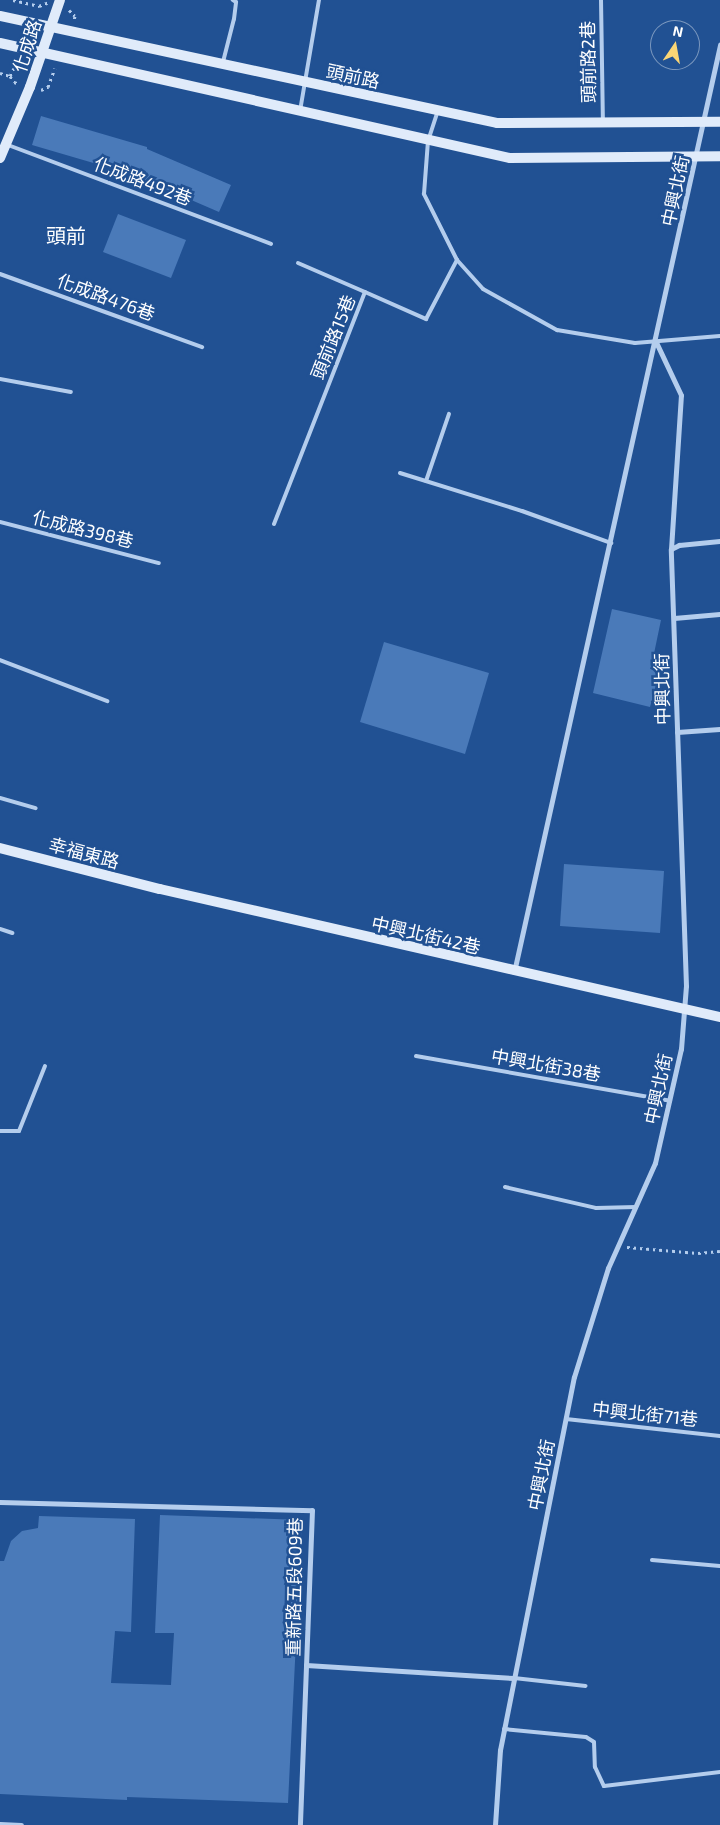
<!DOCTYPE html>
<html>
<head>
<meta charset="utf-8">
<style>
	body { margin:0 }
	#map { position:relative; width:720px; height:1825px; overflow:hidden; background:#215193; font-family:"Exo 2","Noto Sans TC",sans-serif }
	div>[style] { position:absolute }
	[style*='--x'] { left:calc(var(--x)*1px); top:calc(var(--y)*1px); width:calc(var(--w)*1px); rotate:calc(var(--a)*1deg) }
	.building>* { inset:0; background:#4a7ab9 }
	.path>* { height:3px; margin-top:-1.5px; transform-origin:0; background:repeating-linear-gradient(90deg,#b4cded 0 2.5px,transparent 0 6.5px) }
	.lane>* { height:4px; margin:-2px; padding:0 2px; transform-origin:2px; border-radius:2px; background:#b4cded }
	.street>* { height:5px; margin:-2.5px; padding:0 2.5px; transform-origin:2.5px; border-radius:2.5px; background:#b4cded }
	.secondary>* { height:10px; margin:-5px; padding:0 5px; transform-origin:5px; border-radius:5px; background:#e0ebfa }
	span { translate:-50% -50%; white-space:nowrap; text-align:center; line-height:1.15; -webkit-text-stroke:5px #215193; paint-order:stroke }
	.street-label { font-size:18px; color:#fff }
	.quarter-label { font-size:20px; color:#fff }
	.north { position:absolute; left:650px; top:20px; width:50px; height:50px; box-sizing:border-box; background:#215193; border:1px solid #7a97be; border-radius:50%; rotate:12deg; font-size:14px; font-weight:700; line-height:20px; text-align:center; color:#fff }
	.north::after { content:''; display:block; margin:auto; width:18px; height:22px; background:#fad575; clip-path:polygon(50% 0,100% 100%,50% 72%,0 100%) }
</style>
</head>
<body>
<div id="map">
	<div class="building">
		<div style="clip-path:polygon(41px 116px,147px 147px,147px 149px,231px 185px,219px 212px,131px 174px,32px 145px)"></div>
		<div style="clip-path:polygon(118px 214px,186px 240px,171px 278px,103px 252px)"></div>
		<div style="clip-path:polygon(612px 609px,661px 620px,651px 668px,660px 670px,650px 707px,593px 693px)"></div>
		<div style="clip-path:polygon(384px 642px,489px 673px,465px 754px,360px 722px)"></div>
		<div style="clip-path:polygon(564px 864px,664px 871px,660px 933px,560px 926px)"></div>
		<div style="clip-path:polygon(160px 1515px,302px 1520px,288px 1803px,127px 1797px,127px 1800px,0 1794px,0 1561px,4px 1561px,11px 1541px,22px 1531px,38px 1528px,39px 1516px,135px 1519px,131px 1632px,115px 1631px,111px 1683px,171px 1685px,174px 1633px,155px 1633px)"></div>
	</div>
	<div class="path">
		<div style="--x:13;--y:0;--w:27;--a:13"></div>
		<div style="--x:39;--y:6;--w:9;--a:-21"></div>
		<div style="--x:69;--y:10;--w:8;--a:45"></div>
		<div style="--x:75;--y:16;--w:4;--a:104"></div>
		<div style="--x:0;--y:73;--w:10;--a:17"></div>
		<div style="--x:10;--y:76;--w:7;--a:56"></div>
		<div style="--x:14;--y:82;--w:6;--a:18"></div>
		<div style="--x:10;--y:76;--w:20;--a:-63"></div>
		<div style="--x:41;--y:90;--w:8;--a:-23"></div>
		<div style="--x:48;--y:87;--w:20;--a:-70"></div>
		<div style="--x:627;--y:1247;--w:71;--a:4.8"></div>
		<div style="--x:698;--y:1253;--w:22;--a:-5"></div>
	</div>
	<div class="lane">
		<div style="--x:601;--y:0;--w:121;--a:89.1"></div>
		<div style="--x:223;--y:62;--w:44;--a:-75.7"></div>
		<div style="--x:234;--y:19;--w:17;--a:-83"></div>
		<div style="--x:236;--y:2;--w:4;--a:-146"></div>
		<div style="--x:300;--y:111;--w:113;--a:-80.3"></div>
		<div style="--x:8;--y:145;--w:281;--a:20.6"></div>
		<div style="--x:457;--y:260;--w:39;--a:48"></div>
		<div style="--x:483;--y:289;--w:85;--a:29"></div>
		<div style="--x:557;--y:330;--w:79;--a:9.5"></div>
		<div style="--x:635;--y:343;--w:85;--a:-4.7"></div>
		<div style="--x:298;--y:263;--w:73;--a:23.4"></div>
		<div style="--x:0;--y:274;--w:215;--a:19.9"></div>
		<div style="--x:0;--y:379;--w:72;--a:10.4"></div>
		<div style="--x:400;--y:473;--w:128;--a:17.3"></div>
		<div style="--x:522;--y:511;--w:95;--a:19.8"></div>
		<div style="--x:426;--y:481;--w:71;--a:-71.1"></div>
		<div style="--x:0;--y:522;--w:164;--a:14.5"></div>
		<div style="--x:274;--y:524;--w:249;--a:-68.6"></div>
		<div style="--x:365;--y:292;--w:67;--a:23.9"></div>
		<div style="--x:426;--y:319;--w:67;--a:-62.3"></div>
		<div style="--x:457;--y:260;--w:74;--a:-116.6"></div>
		<div style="--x:424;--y:194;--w:53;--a:-85.7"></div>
		<div style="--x:428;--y:141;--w:32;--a:-72"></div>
		<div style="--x:0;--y:660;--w:115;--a:21"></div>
		<div style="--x:0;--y:798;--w:37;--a:16"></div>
		<div style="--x:0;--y:929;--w:13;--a:18"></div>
		<div style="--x:416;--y:1056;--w:258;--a:10"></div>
		<div style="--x:0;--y:1131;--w:19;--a:0"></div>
		<div style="--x:19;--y:1131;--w:70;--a:-68.2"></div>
		<div style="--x:505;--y:1187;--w:93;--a:13"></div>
		<div style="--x:596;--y:1208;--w:40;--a:-1.4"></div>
		<div style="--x:566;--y:1419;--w:155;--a:6.3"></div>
		<div style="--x:652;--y:1560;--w:68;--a:5"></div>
		<div style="--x:514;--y:1678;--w:72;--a:6.3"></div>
		<div style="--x:504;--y:1729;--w:82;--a:5.6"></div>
		<div style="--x:586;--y:1737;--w:9;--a:32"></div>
		<div style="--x:594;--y:1742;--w:25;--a:88"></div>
		<div style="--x:595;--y:1767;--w:21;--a:65"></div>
		<div style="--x:604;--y:1786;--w:117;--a:-6.9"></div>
	</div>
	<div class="street">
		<div style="--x:671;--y:549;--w:9;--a:-27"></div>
		<div style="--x:679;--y:545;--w:41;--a:-5.6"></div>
		<div style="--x:674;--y:618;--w:46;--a:-5"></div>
		<div style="--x:677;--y:732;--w:43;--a:-4"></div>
		<div style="--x:514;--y:972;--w:950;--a:-77.47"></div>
		<div style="--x:0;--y:1502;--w:312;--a:1.5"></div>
		<div style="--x:312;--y:1510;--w:315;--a:92.2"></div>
		<div style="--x:306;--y:1665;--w:208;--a:3.6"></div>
		<div style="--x:0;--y:1824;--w:21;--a:3"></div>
		<div style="--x:495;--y:1825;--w:75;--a:-86.2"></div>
		<div style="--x:500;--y:1750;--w:380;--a:-78.8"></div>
		<div style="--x:574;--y:1377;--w:114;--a:-72.7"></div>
		<div style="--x:608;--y:1268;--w:115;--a:-65.9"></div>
		<div style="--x:655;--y:1163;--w:117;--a:-77.2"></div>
		<div style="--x:681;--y:1049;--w:63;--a:-85.5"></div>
		<div style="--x:686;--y:986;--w:437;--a:-92"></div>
		<div style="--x:671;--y:549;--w:154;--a:-86.3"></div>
		<div style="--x:681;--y:395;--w:59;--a:-115.3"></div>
	</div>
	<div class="secondary">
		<div style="--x:0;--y:16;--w:508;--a:12.15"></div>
		<div style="--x:497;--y:123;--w:223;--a:-0.3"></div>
		<div style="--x:0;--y:43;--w:523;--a:12.71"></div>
		<div style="--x:510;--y:158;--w:210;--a:-0.5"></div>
		<div style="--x:0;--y:158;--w:77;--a:-67.1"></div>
		<div style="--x:30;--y:87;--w:92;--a:-71"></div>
		<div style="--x:0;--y:848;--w:165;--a:14.4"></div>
		<div style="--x:160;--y:889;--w:574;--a:12.88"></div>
	</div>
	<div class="street-label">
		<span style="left:27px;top:46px;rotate:-72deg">化成路</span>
		<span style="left:588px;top:62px;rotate:-91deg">頭前路2巷</span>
		<span style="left:353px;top:76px;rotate:12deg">頭前路</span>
		<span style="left:143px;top:181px;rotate:21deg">化成路492巷</span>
		<span style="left:675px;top:191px;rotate:-78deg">中興北街</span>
		<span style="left:106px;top:297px;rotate:20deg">化成路476巷</span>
		<span style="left:333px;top:337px;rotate:-68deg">頭前路15巷</span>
		<span style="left:83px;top:529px;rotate:14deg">化成路398巷</span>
		<span style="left:662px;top:689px;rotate:-91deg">中興北街</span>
		<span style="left:84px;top:853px;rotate:15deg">幸福東路</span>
		<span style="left:426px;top:935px;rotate:13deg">中興北街42巷</span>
		<span style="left:546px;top:1065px;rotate:10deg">中興北街38巷</span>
		<span style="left:658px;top:1089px;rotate:-78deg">中興北街</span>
		<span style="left:645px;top:1414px;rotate:6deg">中興北街71巷</span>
		<span style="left:541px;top:1475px;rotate:-79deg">中興北街</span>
		<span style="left:294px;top:1587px;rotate:-89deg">重新路五段609巷</span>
	</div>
	<div class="quarter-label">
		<span style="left:66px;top:235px">頭前</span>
	</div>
	<div class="north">N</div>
</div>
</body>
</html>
